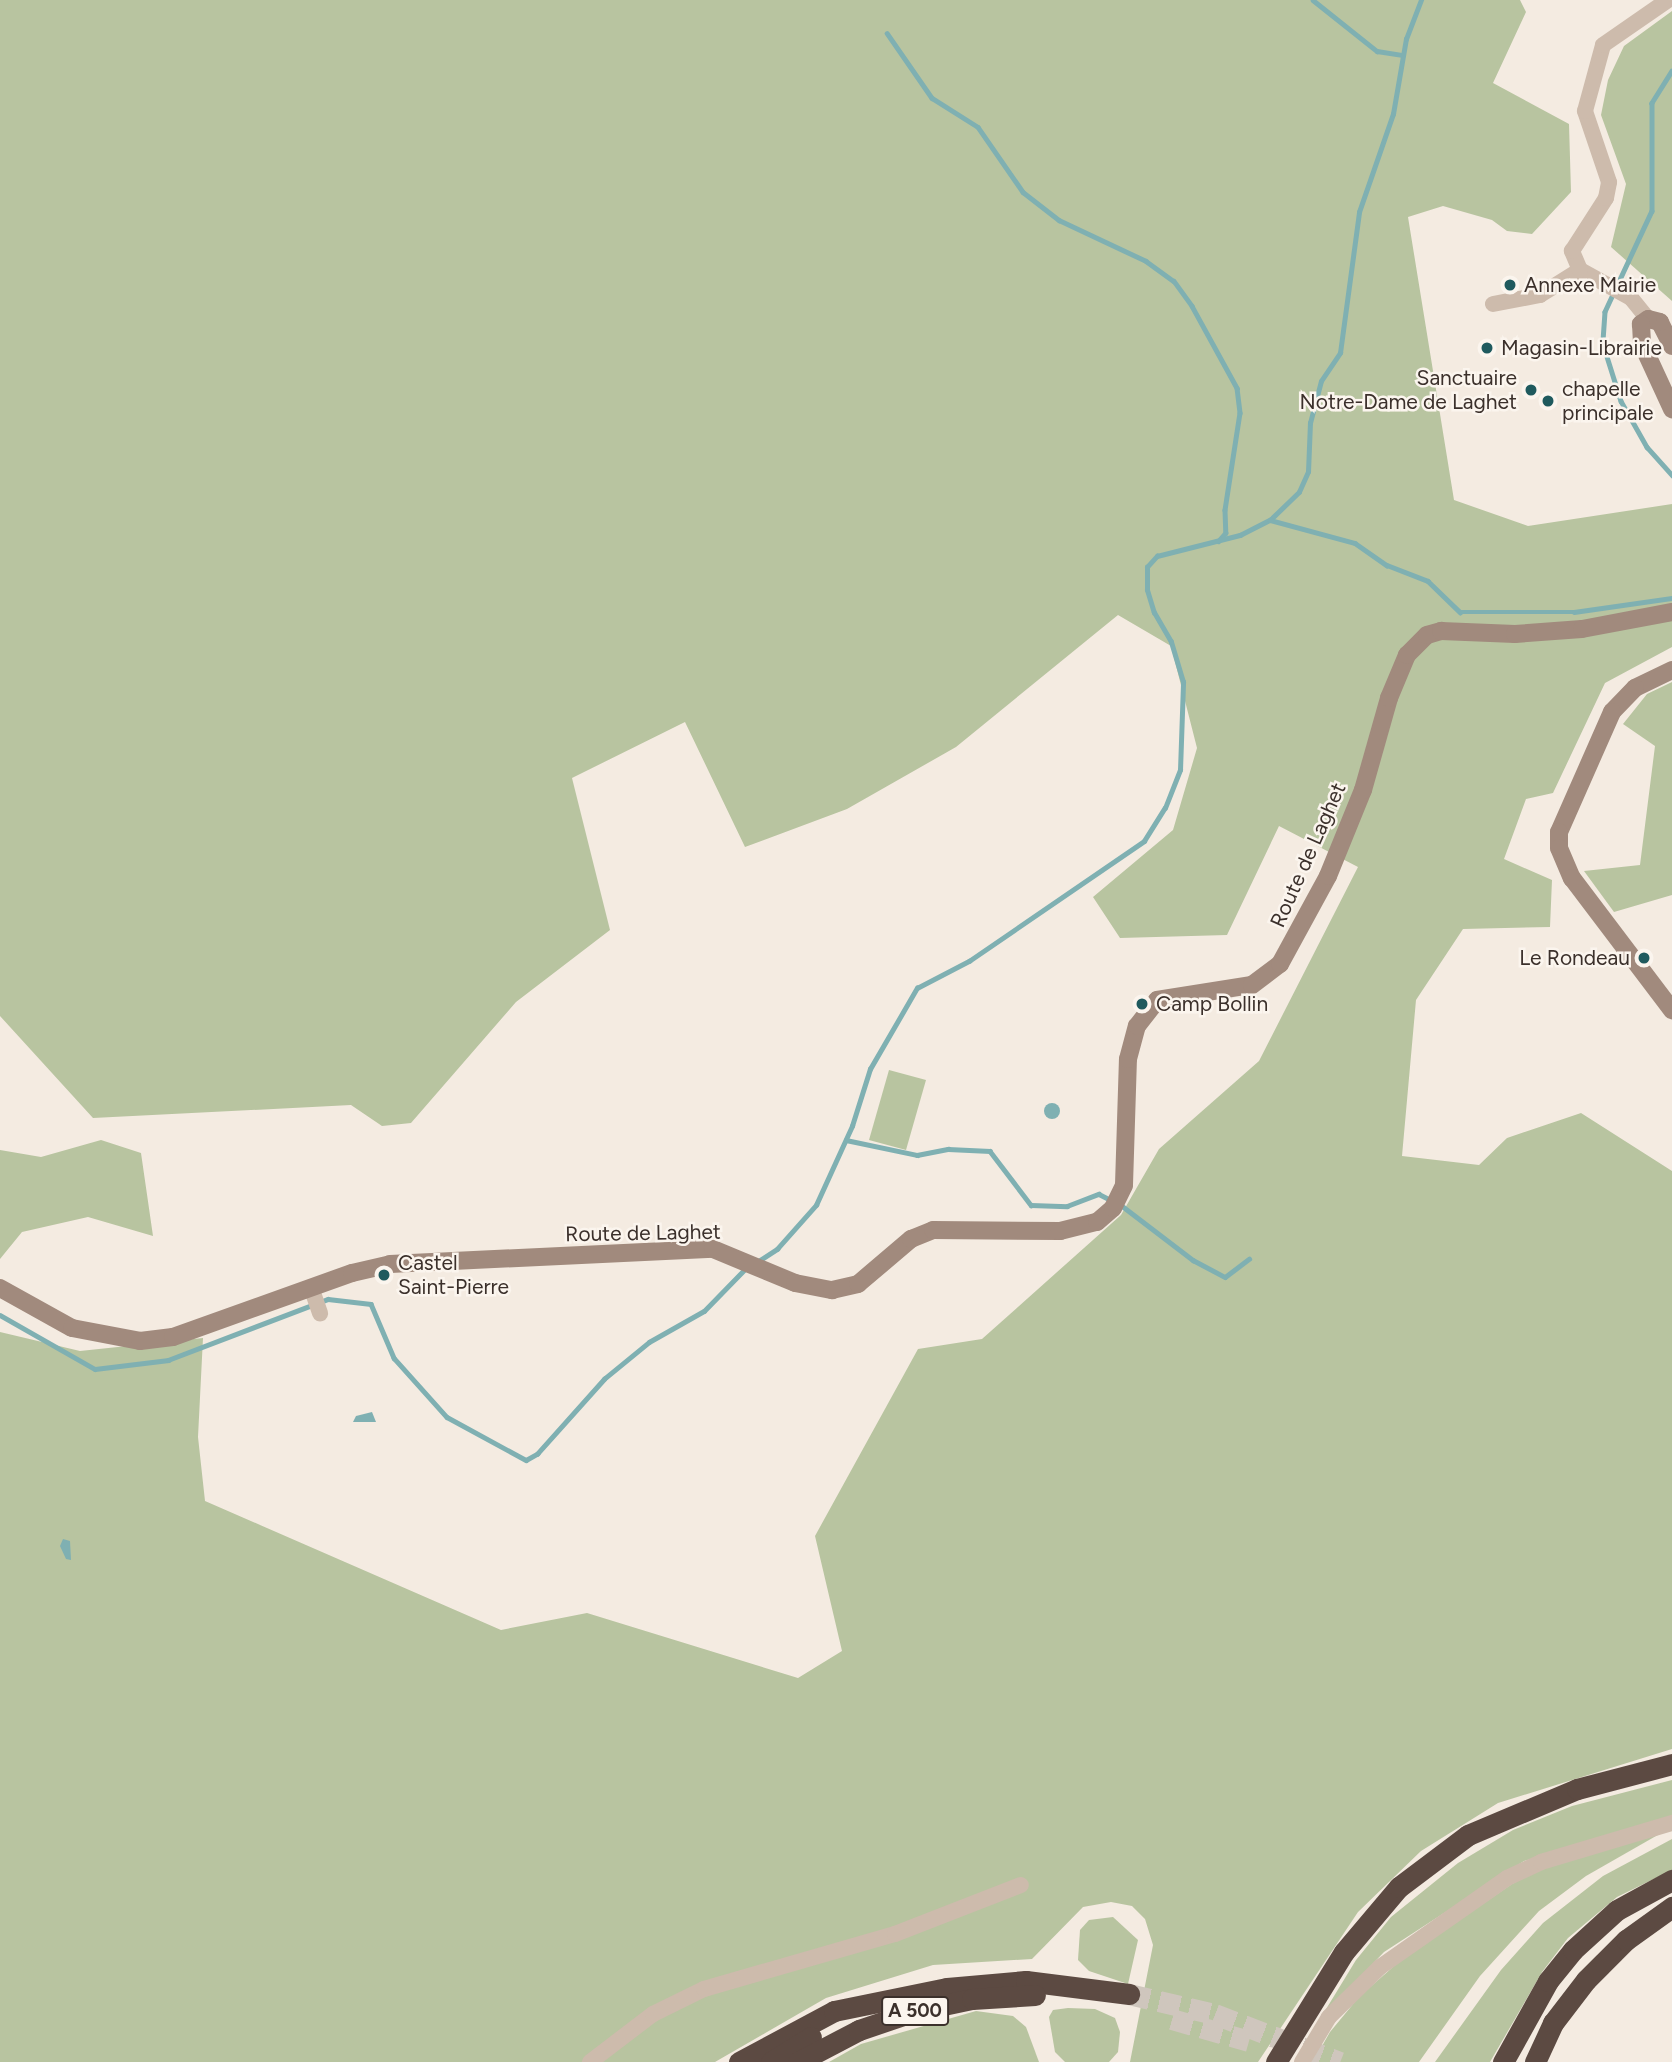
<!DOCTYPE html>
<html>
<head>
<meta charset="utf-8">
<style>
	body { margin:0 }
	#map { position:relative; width:1672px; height:2062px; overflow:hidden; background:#f4ebe1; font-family:Figtree,sans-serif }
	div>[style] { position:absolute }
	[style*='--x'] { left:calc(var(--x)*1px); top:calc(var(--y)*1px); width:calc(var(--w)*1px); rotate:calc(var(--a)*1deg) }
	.green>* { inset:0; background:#b8c4a0 }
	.water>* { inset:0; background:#7fb0b2 }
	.round { border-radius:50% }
	.stream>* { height:4.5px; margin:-2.25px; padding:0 2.25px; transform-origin:2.25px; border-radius:2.25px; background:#7fb0b2 }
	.motorway-tunnel>* { height:21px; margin-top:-10.5px; transform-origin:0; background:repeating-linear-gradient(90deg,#cfc6bd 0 21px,transparent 0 31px) }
	.minor>* { height:16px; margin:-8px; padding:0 8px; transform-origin:8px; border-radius:8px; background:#cdbbac }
	.secondary>* { height:18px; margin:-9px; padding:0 9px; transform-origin:9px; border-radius:9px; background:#a18a7d }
	.motorway>* { height:21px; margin:-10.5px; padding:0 10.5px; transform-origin:10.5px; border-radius:10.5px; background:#5c4a42 }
	.dots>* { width:19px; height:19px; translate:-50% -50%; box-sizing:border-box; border:4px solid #fbf5ee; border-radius:50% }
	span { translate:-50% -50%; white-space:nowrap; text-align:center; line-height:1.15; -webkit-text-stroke:5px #fbf5ee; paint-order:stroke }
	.shield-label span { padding:2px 5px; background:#fbf5ee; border:2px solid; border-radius:5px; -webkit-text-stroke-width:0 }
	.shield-label { font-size:19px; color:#3b302b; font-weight:700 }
	.poi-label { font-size:21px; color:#3b302b }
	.left { translate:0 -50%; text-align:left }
	.right { translate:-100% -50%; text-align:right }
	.street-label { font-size:21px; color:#3b302b }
</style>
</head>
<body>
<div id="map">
	<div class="green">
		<div style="clip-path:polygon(0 0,1520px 0,1526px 12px,1493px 83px,1569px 124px,1571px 192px,1532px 234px,1507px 231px,1492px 220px,1443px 206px,1408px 217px,1454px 500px,1528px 526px,1672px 504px,1672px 647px,1605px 683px,1553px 793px,1526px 799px,1504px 859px,1552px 880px,1550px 927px,1463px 929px,1416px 1000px,1402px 1156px,1479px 1165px,1507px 1138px,1581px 1113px,1672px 1171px,1672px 1749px,1498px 1803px,1421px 1851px,1358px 1912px,1258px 2062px,1130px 2062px,1153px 1945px,1145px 1919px,1132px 1906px,1111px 1902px,1083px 1907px,1032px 1959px,933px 1965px,826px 1998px,715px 2062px,0 2062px,0 1332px,80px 1351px,203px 1338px,198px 1437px,205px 1501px,501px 1630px,587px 1613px,798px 1678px,842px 1651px,815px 1536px,918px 1349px,982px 1339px,1121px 1215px,1159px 1149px,1259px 1061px,1358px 867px,1279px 826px,1227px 935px,1120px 938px,1093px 897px,1173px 830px,1197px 748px,1171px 646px,1118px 615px,956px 747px,847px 809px,745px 847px,685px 722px,572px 778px,610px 930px,516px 1002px,411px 1123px,382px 1126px,351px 1105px,93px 1118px,0 1016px)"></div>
		<div style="clip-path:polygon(1672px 11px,1672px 301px,1611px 247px,1626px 184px,1601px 115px,1608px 80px,1624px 46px)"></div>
		<div style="clip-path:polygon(1672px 682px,1672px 895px,1614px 912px,1584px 871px,1640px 865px,1655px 746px,1623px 724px,1647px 694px)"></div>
		<div style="clip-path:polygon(889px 1070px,926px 1080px,906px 1150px,869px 1140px)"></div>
		<div style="clip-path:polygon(101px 1140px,141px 1153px,153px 1236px,88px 1217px,22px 1232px,0 1259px,0 1150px,41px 1157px)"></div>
		<div style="clip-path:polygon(1672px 1780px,1672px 1817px,1524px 1861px,1384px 1952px,1320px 2019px,1356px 1960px,1391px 1917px,1458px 1863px,1513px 1830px,1572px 1806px)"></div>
		<div style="clip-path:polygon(1663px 1832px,1586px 1876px,1539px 1911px,1480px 1976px,1419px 2062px,1313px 2062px,1330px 2032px,1359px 1997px,1402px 1959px,1512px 1884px,1542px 1868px)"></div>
		<div style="clip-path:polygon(1672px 1839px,1672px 1870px,1617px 1897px,1568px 1938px,1542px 1972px,1490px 2062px,1435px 2062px,1501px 1970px,1543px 1923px,1603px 1876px)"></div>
		<div style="clip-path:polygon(1113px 1917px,1138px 1940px,1128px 1984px,1089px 1971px,1078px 1960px,1080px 1930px,1089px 1920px)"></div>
		<div style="clip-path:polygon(1068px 2008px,1095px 2009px,1115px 2018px,1120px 2032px,1118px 2052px,1109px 2062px,1065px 2062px,1055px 2052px,1049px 2017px,1053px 2010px)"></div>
		<div style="clip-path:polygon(976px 2011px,1013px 2016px,1026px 2027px,1039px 2062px,829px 2062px,861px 2044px)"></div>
	</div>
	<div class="water">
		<div class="round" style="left:1044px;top:1103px;width:16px;height:16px"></div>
		<div style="clip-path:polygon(372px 1412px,376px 1422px,353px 1422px,356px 1416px)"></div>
		<div style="clip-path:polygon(63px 1539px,70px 1541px,71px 1560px,66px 1559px,60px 1546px)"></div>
	</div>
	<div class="stream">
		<div style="--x:1313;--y:0;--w:82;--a:38.6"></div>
		<div style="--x:1377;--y:51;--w:26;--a:9"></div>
		<div style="--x:887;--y:33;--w:79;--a:55.3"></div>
		<div style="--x:932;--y:98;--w:54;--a:32.2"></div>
		<div style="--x:978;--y:127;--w:79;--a:55.3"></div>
		<div style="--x:1023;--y:192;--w:46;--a:37.9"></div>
		<div style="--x:1059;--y:220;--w:96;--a:25.2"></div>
		<div style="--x:1146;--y:261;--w:34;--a:36"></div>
		<div style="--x:1174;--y:281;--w:31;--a:54"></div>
		<div style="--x:1192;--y:306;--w:94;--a:61.2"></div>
		<div style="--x:1237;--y:388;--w:25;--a:83"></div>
		<div style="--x:1240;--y:413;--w:98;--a:98.8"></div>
		<div style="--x:1225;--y:510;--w:23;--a:88"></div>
		<div style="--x:1226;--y:533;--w:11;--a:131"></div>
		<div style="--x:1672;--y:71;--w:38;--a:122"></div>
		<div style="--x:1652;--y:103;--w:108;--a:90"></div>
		<div style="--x:1652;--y:211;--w:111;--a:115"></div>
		<div style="--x:1605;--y:312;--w:32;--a:94"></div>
		<div style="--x:1603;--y:344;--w:60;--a:72.5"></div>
		<div style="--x:1621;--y:401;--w:53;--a:60.5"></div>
		<div style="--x:1647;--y:447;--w:38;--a:48"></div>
		<div style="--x:1270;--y:520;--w:40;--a:-44"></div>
		<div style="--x:1299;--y:492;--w:22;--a:-66"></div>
		<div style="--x:1308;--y:472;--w:49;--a:-87.7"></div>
		<div style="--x:1310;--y:423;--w:43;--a:-75.3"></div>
		<div style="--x:1321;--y:381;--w:34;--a:-56"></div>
		<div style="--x:1340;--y:353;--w:142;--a:-82.3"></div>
		<div style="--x:1359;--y:212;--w:104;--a:-70.9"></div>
		<div style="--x:1393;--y:114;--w:76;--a:-80.2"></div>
		<div style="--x:1406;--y:39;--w:42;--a:-69"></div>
		<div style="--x:846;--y:1140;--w:73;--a:11.9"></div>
		<div style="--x:917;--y:1155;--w:32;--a:-11"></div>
		<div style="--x:948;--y:1149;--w:42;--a:2.7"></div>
		<div style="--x:990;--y:1151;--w:68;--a:52.8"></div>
		<div style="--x:1031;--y:1205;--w:36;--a:2"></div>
		<div style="--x:1067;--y:1206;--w:34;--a:-21"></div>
		<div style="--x:1099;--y:1194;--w:16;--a:27"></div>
		<div style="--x:1121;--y:1205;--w:91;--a:37.4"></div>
		<div style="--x:1193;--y:1260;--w:36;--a:28"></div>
		<div style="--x:1225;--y:1277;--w:30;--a:-37"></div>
		<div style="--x:757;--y:1262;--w:24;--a:-33"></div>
		<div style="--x:777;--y:1249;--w:59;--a:-48.4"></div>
		<div style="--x:816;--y:1205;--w:87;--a:-65.5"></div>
		<div style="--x:852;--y:1126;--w:60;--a:-72.5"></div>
		<div style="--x:870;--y:1069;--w:94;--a:-59.9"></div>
		<div style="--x:917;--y:988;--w:59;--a:-27.4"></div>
		<div style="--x:969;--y:961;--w:212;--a:-34.4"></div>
		<div style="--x:1144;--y:841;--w:39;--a:-58"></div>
		<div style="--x:1165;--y:808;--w:41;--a:-68.5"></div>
		<div style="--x:1180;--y:770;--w:88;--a:-88"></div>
		<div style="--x:1183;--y:682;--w:42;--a:-106.7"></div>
		<div style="--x:1171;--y:642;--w:34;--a:-120"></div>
		<div style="--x:1154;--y:613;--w:24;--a:-107"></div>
		<div style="--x:1147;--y:590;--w:23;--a:-90"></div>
		<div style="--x:1147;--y:567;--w:15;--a:-48"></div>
		<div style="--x:1157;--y:556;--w:86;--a:-14.2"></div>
		<div style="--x:1240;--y:535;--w:34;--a:-27"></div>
		<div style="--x:1270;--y:520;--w:88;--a:15.1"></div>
		<div style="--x:1355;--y:543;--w:39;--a:35"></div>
		<div style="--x:1387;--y:565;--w:44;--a:21.3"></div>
		<div style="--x:1428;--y:581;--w:45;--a:44.1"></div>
		<div style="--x:1460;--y:612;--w:114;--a:0"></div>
		<div style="--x:1574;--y:612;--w:99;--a:-8.1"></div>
		<div style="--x:0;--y:1315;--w:109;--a:29.6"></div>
		<div style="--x:95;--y:1369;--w:74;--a:-7"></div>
		<div style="--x:168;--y:1360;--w:171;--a:-20.9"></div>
		<div style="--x:328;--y:1299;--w:43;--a:6.6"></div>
		<div style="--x:371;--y:1304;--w:59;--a:66.9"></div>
		<div style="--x:394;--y:1358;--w:79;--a:48.1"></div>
		<div style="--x:447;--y:1417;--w:90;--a:28.6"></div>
		<div style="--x:526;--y:1460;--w:13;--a:-29"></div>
		<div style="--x:537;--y:1454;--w:101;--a:-48.2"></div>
		<div style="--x:604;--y:1379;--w:58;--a:-39.4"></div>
		<div style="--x:649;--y:1342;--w:63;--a:-29.4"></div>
		<div style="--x:704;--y:1311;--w:60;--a:-45.7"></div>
	</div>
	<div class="motorway-tunnel">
		<div style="--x:1129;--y:1994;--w:88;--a:13.1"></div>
		<div style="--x:1215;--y:2014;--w:134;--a:21"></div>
		<div style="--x:1172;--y:2019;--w:80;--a:15.9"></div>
	</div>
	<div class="minor">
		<div style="--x:1493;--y:304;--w:48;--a:-10.8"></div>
		<div style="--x:1540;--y:295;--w:47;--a:-32"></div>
		<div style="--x:1648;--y:319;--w:27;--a:-129"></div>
		<div style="--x:1631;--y:298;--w:58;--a:-151.2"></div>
		<div style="--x:1580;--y:270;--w:21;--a:-113"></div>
		<div style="--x:1572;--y:251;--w:63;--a:-57.3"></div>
		<div style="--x:1606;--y:198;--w:16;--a:-79"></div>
		<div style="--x:1609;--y:182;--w:75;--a:-108.7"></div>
		<div style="--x:1585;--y:111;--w:68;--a:-74.7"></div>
		<div style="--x:1603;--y:45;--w:79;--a:-34.7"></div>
		<div style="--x:311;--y:1287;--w:28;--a:71"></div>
		<div style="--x:590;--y:2062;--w:79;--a:-37.3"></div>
		<div style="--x:653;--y:2014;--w:57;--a:-26.1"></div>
		<div style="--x:704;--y:1989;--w:199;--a:-16.1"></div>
		<div style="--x:895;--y:1934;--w:135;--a:-21.3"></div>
		<div style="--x:1302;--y:2062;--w:52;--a:-59"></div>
		<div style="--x:1329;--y:2017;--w:71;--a:-44.4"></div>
		<div style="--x:1380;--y:1967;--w:155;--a:-35"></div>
		<div style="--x:1507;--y:1878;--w:38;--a:-25"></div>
		<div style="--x:1541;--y:1862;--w:137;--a:-16.6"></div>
	</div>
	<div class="secondary">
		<div style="--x:1672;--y:346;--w:27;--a:-117"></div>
		<div style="--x:1660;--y:322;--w:12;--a:-166"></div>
		<div style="--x:1648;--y:319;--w:9;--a:144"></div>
		<div style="--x:1641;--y:324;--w:20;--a:87"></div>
		<div style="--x:1642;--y:344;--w:72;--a:65.2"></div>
		<div style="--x:1672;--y:670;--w:41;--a:154.1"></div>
		<div style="--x:1635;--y:688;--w:33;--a:134"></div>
		<div style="--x:1612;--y:712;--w:131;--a:113.8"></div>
		<div style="--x:1559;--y:832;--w:16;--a:90"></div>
		<div style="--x:1559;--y:848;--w:33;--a:67"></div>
		<div style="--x:1572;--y:878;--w:166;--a:52.9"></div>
		<div style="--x:0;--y:1288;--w:82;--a:29.1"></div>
		<div style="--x:72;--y:1328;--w:69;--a:10.8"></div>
		<div style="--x:140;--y:1341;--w:33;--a:-7"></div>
		<div style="--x:173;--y:1337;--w:190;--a:-19.7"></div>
		<div style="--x:352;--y:1273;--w:39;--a:-13"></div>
		<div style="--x:390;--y:1264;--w:323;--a:-2.7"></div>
		<div style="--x:713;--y:1249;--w:89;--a:22.5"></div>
		<div style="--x:795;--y:1283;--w:38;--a:11"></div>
		<div style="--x:832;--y:1290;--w:27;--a:-13"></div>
		<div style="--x:858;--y:1284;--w:70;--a:-40.3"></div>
		<div style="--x:911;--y:1239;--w:24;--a:-22"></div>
		<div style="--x:933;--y:1230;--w:127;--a:0.5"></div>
		<div style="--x:1060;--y:1231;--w:38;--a:-14"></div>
		<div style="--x:1097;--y:1222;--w:21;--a:-41"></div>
		<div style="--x:1113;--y:1208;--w:25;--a:-64"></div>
		<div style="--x:1124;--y:1185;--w:126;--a:-88.2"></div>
		<div style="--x:1128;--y:1059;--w:34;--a:-75"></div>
		<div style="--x:1137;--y:1026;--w:33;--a:-52"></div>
		<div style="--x:1157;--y:1000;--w:96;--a:-9"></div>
		<div style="--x:1252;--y:985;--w:35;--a:-37"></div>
		<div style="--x:1280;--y:964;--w:100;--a:-61.4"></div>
		<div style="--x:1328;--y:876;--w:93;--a:-67.9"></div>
		<div style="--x:1363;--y:790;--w:96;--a:-74.2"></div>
		<div style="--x:1389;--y:698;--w:47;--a:-67.3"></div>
		<div style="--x:1407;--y:655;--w:28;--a:-45"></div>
		<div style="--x:1427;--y:635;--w:15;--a:-16"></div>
		<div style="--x:1441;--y:631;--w:74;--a:2.3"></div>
		<div style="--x:1515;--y:634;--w:67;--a:-4.3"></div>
		<div style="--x:1582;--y:629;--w:92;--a:-10.7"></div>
	</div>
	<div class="motorway">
		<div style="--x:739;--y:2062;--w:108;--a:-28.2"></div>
		<div style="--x:834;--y:2011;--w:115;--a:-11.5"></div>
		<div style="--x:947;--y:1988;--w:79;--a:-5.1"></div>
		<div style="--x:1026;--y:1981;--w:104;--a:7.2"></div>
		<div style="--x:771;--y:2062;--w:47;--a:-32"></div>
		<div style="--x:798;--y:2062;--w:69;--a:-27.7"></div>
		<div style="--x:859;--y:2030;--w:59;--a:-18.7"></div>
		<div style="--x:915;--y:2011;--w:58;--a:-11.9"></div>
		<div style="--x:972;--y:1999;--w:63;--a:-3.6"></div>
		<div style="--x:1276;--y:2062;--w:129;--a:-58.3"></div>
		<div style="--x:1344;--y:1952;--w:85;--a:-49.8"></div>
		<div style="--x:1399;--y:1887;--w:86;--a:-37"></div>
		<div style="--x:1468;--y:1835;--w:118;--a:-22.9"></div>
		<div style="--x:1577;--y:1789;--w:98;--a:-14.7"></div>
		<div style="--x:1503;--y:2062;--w:93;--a:-60.9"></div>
		<div style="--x:1548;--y:1981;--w:40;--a:-51"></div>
		<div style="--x:1573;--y:1950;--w:59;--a:-42.3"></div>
		<div style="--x:1617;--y:1910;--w:63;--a:-28.6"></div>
		<div style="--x:1535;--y:2062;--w:43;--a:-65.2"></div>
		<div style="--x:1553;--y:2023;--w:54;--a:-52.5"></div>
		<div style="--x:1586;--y:1980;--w:57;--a:-45"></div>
		<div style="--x:1626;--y:1940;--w:57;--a:-35.7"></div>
	</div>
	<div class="dots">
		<div style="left:1510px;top:285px;background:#1f5a5e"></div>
		<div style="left:1487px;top:348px;background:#1f5a5e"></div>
		<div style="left:1531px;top:390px;background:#1f5a5e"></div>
		<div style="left:1548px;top:401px;background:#1f5a5e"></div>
		<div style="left:1644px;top:958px;background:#1f5a5e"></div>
		<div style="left:1142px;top:1004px;background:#1f5a5e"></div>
		<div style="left:384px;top:1275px;background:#1f5a5e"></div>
	</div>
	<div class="shield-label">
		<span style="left:915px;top:2011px">A 500</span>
	</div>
	<div class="poi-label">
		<span class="left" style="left:1524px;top:285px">Annexe Mairie</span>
		<span class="left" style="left:1501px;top:348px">Magasin-Librairie</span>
		<span class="right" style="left:1517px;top:390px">Sanctuaire<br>Notre-Dame de Laghet</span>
		<span class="left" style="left:1562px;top:401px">chapelle<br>principale</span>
		<span class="right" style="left:1630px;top:958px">Le Rondeau</span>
		<span class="left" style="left:1156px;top:1004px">Camp Bollin</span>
		<span class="left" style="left:398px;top:1275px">Castel<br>Saint-Pierre</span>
	</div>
	<div class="street-label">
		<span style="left:1308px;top:855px;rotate:-66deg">Route de Laghet</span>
		<span style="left:643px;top:1233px;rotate:-1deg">Route de Laghet</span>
	</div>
</div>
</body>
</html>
